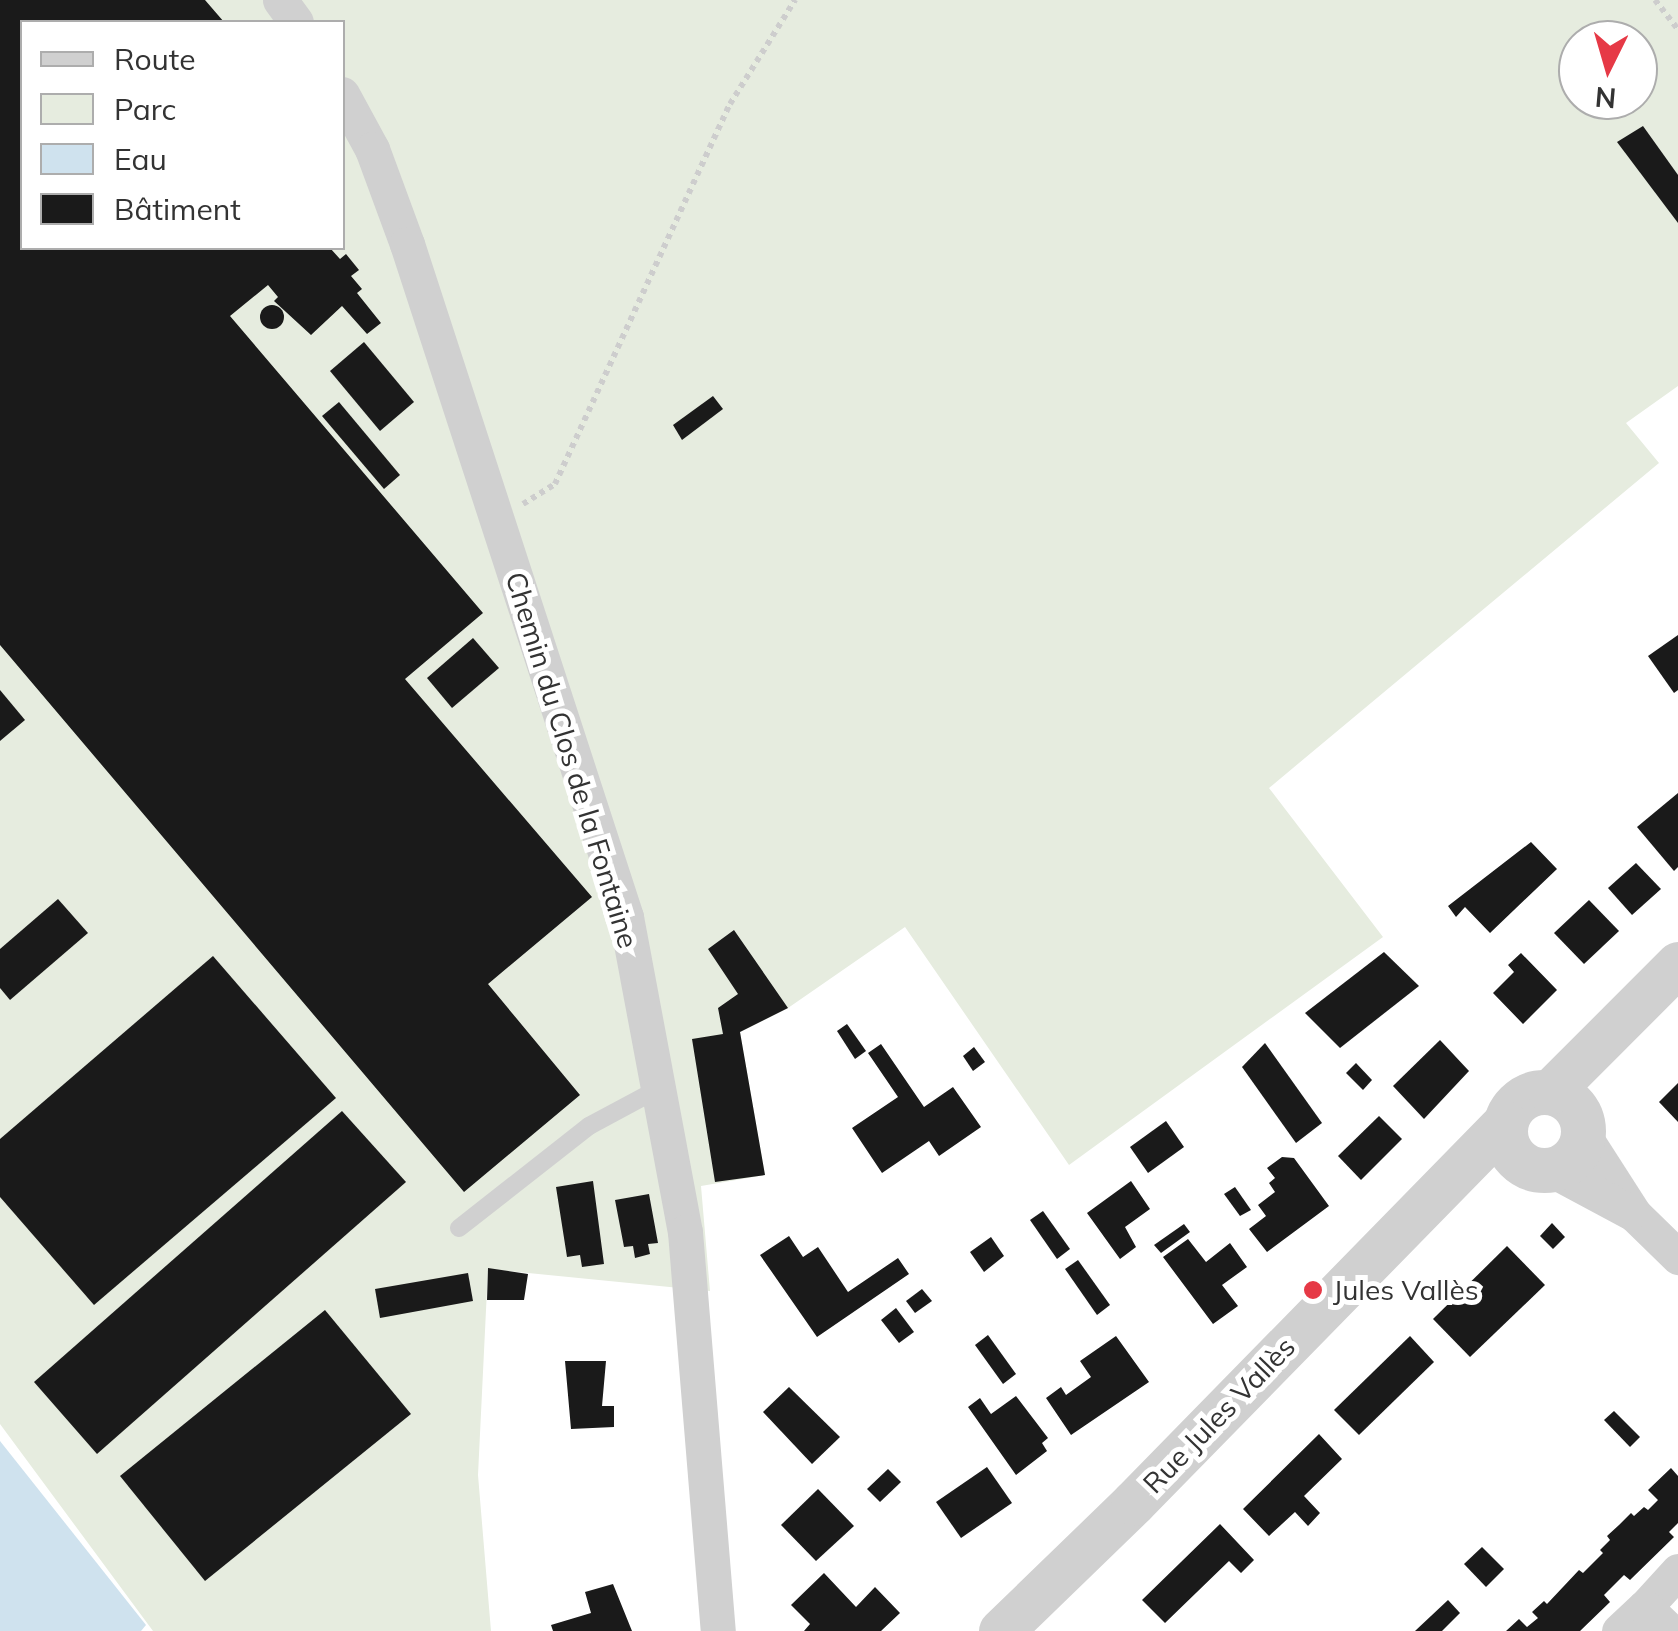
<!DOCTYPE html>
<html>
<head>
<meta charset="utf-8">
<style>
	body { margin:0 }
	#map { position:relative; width:1678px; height:1631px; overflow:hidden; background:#fff; font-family:Mulish,sans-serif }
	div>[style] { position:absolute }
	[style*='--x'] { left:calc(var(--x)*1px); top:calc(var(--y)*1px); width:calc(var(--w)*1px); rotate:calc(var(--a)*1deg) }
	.green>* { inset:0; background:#e6ecdf }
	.water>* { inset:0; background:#cfe2ee }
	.building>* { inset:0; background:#1a1a1a }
	.round { border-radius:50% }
	.path>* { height:6px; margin-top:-3px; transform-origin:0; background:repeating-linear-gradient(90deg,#cdcdcd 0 5px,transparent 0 10px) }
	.service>* { height:18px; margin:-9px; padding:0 9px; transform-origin:9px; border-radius:9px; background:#d0d0d0 }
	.minor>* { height:35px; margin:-17.5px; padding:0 17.5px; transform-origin:17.5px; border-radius:17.5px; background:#d0d0d0 }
	.tertiary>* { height:45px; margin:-22.5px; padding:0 22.5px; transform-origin:22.5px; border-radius:22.5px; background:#d0d0d0 }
	.tertiary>.ring { margin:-22.5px; padding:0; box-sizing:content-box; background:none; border:45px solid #d0d0d0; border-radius:50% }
	.dots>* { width:28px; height:28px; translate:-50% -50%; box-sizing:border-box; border:5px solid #fff; border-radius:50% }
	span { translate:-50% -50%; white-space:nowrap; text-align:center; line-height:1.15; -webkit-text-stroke:10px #fff; paint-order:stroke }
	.street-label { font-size:28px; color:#333 }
	.poi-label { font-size:28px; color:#333 }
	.left { translate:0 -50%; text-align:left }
	.legend { position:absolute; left:20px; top:20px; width:325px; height:230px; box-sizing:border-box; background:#fff; border:2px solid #adadad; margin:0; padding:12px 18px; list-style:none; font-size:30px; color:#333 }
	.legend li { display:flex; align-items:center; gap:20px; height:50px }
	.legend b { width:50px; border:2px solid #adadad }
	.north { position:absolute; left:1558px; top:20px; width:100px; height:100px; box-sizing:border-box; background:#fff; border:2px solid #adadad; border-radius:50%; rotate:185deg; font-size:28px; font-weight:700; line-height:40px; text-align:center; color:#333 }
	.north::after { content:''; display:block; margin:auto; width:35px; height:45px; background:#e63946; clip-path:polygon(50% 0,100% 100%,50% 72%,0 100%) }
</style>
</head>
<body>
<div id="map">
	<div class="green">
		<div style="clip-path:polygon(evenodd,0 0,1678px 0,1678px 386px,1626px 423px,1659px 463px,1269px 788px,1383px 937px,1069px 1165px,905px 927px,788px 1008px,740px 1032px,765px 1175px,701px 1186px,710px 1291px,488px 1269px,478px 1475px,491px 1631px,153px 1631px,0 1424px,0 0,22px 22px,342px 22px,342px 248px,22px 248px,22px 22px,0 0,1578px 40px,1638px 40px,1638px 100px,1578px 100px,1578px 40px)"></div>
	</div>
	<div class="water">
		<div style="clip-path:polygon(0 1441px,146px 1625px,141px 1631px,0 1631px)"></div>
	</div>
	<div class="building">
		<div style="clip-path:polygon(0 0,205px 0,224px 22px,22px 22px,22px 248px,330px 248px,340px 259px,346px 254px,359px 270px,351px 276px,362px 289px,357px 293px,381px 323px,367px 334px,342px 306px,311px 335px,274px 301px,278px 297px,268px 285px,230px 316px,483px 613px,405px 679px,592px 897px,488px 984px,580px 1095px,464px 1192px,0 645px)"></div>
		<div style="clip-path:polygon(1643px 126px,1678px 175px,1678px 223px,1617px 142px)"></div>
		<div class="round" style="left:260px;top:305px;width:24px;height:24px"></div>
		<div style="clip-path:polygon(364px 342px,414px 402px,380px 431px,330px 371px)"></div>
		<div style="clip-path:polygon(713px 396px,723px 409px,682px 440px,673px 425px)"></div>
		<div style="clip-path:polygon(339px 402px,400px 475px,384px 489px,322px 416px)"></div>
		<div style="clip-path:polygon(1678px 635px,1678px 690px,1674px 693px,1648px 656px)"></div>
		<div style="clip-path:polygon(473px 638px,499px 668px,452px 708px,427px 678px)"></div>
		<div style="clip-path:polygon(0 690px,25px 720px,0 741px)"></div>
		<div style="clip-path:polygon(1678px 793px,1678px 867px,1674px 871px,1637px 827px)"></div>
		<div style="clip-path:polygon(1531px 842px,1557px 869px,1490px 933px,1465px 907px,1456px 917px,1448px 906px)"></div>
		<div style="clip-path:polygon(1636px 863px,1661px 889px,1632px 915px,1608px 888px)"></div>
		<div style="clip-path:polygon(58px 899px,88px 933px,10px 1000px,0 988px,0 949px)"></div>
		<div style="clip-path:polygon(1589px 900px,1619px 931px,1584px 964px,1554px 933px)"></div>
		<div style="clip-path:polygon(734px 930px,788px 1008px,740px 1032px,765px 1175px,715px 1182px,692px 1039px,723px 1034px,718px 1008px,738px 994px,708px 949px)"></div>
		<div style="clip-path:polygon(1384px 952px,1419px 986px,1340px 1048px,1305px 1013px)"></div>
		<div style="clip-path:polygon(1521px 953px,1557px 990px,1523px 1024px,1493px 993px,1514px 972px,1508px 965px)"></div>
		<div style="clip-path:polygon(213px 956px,336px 1098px,94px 1305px,0 1197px,0 1139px)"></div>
		<div style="clip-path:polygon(847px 1024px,866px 1051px,855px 1059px,837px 1031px)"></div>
		<div style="clip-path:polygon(1440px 1040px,1469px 1071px,1424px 1119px,1393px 1086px)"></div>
		<div style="clip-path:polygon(1265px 1043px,1322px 1123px,1296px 1143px,1242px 1067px)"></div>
		<div style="clip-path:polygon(881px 1044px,924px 1107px,953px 1087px,981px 1127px,939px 1156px,929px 1141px,882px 1173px,852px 1128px,898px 1097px,868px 1053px)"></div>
		<div style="clip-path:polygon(974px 1047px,985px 1062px,973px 1071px,963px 1056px)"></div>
		<div style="clip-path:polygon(1356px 1063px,1372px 1080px,1363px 1090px,1346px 1073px)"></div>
		<div style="clip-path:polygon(1678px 1083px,1678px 1122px,1659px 1102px)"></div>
		<div style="clip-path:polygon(342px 1111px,406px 1182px,97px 1454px,34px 1382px)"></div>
		<div style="clip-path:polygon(1379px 1116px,1402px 1139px,1361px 1180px,1338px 1156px)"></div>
		<div style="clip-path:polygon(1166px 1121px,1184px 1147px,1148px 1173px,1130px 1147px)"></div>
		<div style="clip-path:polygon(1282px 1157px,1294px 1158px,1329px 1206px,1267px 1252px,1249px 1229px,1266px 1216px,1258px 1205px,1275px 1192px,1269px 1183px,1275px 1178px,1267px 1168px)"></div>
		<div style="clip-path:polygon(593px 1181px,604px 1264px,582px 1267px,580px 1255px,567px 1257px,556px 1187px)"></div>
		<div style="clip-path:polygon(1131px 1181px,1150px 1209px,1125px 1227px,1136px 1247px,1120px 1259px,1087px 1213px)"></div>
		<div style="clip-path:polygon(1235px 1187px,1251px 1210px,1240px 1216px,1224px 1194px)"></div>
		<div style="clip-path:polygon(649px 1194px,658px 1243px,648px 1244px,650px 1254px,635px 1258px,633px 1246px,624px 1247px,615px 1200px)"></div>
		<div style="clip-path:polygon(1043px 1211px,1070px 1249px,1057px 1259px,1030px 1220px)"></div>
		<div style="clip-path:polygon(1552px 1223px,1565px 1237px,1553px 1249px,1540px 1236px)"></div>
		<div style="clip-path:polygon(1184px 1224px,1190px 1232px,1161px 1253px,1154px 1245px)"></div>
		<div style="clip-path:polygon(789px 1236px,803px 1257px,818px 1247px,848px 1292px,898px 1258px,909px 1274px,817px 1337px,760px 1255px)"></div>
		<div style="clip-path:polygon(991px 1237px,1004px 1256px,984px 1272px,970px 1252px)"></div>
		<div style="clip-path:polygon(1188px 1239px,1206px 1262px,1230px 1243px,1247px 1267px,1222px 1285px,1238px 1306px,1213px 1324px,1163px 1257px)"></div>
		<div style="clip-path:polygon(1507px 1246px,1545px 1285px,1470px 1357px,1433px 1319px)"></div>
		<div style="clip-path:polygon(1078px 1260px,1110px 1305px,1097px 1315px,1065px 1269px)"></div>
		<div style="clip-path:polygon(488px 1268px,528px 1274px,524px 1300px,487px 1300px)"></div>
		<div style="clip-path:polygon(468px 1273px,473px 1301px,380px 1318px,375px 1289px)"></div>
		<div style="clip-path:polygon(922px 1289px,932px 1301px,915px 1313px,906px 1301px)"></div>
		<div style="clip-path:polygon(896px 1308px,914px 1332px,899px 1343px,881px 1320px)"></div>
		<div style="clip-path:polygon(325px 1310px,411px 1414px,205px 1581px,120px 1476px)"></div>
		<div style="clip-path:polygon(988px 1335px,1016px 1374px,1003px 1384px,975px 1345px)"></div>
		<div style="clip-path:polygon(1116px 1336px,1149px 1382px,1071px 1435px,1046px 1398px,1061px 1387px,1066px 1395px,1091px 1377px,1080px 1361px)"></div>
		<div style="clip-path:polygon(1410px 1336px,1434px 1362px,1359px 1435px,1334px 1410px)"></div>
		<div style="clip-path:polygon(565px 1361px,606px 1361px,602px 1406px,614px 1406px,614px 1427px,571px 1429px)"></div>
		<div style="clip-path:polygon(789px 1387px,840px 1437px,812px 1464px,763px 1412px)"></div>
		<div style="clip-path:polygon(1016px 1396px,1048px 1438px,1042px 1443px,1047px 1451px,1016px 1475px,968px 1407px,980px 1398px,991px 1414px)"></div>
		<div style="clip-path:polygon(1614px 1411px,1640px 1437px,1630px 1447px,1604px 1420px)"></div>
		<div style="clip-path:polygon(1319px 1434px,1342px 1459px,1304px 1496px,1320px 1513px,1308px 1526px,1295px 1512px,1269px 1536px,1243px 1509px)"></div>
		<div style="clip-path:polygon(987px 1467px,1012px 1503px,961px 1538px,936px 1502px)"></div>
		<div style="clip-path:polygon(1671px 1468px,1678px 1476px,1678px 1523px,1669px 1532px,1674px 1537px,1630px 1580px,1624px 1575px,1604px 1595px,1610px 1602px,1580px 1631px,1506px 1631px,1519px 1619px,1527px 1627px,1538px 1618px,1532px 1612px,1544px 1601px,1547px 1604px,1579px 1570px,1583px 1573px,1603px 1553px,1600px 1550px,1610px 1540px,1607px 1536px,1619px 1525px,1631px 1513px,1634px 1516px,1644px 1507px,1648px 1510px,1658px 1500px,1648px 1490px)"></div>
		<div style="clip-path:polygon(888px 1469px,901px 1482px,880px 1502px,867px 1489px)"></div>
		<div style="clip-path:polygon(818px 1489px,854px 1526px,816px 1561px,781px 1525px)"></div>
		<div style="clip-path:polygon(1220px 1524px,1254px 1560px,1241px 1573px,1229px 1561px,1165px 1623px,1142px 1600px)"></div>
		<div style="clip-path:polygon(1482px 1547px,1504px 1569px,1486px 1587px,1464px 1564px)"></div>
		<div style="clip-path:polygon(824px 1573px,856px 1607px,875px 1587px,900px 1613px,881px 1631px,804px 1631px,810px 1624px,791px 1605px)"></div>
		<div style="clip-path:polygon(613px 1584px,632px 1631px,553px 1631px,551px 1625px,591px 1613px,585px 1592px)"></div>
		<div style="clip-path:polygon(1448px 1600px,1460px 1613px,1442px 1631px,1415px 1631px)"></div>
	</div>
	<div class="path">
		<div style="--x:1655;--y:0;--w:37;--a:52"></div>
		<div style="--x:523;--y:504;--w:38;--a:-32"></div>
		<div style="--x:555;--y:484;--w:418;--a:-65.3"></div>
		<div style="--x:730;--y:104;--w:123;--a:-58"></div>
	</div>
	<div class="service">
		<div style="--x:459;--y:1228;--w:165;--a:-38.1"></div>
		<div style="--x:589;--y:1126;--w:78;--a:-28.2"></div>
	</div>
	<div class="minor">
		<div style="--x:280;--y:0;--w:27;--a:54"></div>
		<div style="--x:342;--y:94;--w:63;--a:61.4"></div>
		<div style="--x:372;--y:149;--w:101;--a:69.8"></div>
		<div style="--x:407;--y:244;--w:708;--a:71.97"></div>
		<div style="--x:626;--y:917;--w:320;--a:79.4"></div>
		<div style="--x:685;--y:1232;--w:400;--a:85.3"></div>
		<div style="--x:1584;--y:1136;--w:93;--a:57.3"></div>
		<div style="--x:1634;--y:1214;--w:62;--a:44.3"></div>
		<div style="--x:1552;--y:1170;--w:89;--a:28.3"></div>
		<div style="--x:1645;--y:1607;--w:49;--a:-47.5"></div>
		<div style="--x:1619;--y:1631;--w:35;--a:-43"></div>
		<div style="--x:1645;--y:1607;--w:35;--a:44"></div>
	</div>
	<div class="tertiary">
		<div class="ring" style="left:1505px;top:1092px;width:33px;height:33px"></div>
		<div style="--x:1550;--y:1092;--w:181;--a:-45"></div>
		<div style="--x:1001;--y:1631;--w:184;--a:-44.1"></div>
		<div style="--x:1133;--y:1503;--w:532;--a:-45.61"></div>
	</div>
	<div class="dots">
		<div style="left:1313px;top:1290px;background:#e63946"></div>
	</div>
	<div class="street-label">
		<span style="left:572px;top:760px;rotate:73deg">Chemin du Clos de la Fontaine</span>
		<span style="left:1219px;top:1415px;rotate:-46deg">Rue Jules Vallès</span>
	</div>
	<div class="poi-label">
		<span class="left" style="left:1333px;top:1290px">Jules Vallès</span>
	</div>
	<ul class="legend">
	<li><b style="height:12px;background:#d0d0d0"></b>Route</li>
	<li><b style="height:28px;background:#e6ecdf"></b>Parc</li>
	<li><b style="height:28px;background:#cfe2ee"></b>Eau</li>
	<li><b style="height:28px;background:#1a1a1a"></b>Bâtiment</li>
	</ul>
	<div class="north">N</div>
</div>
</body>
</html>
